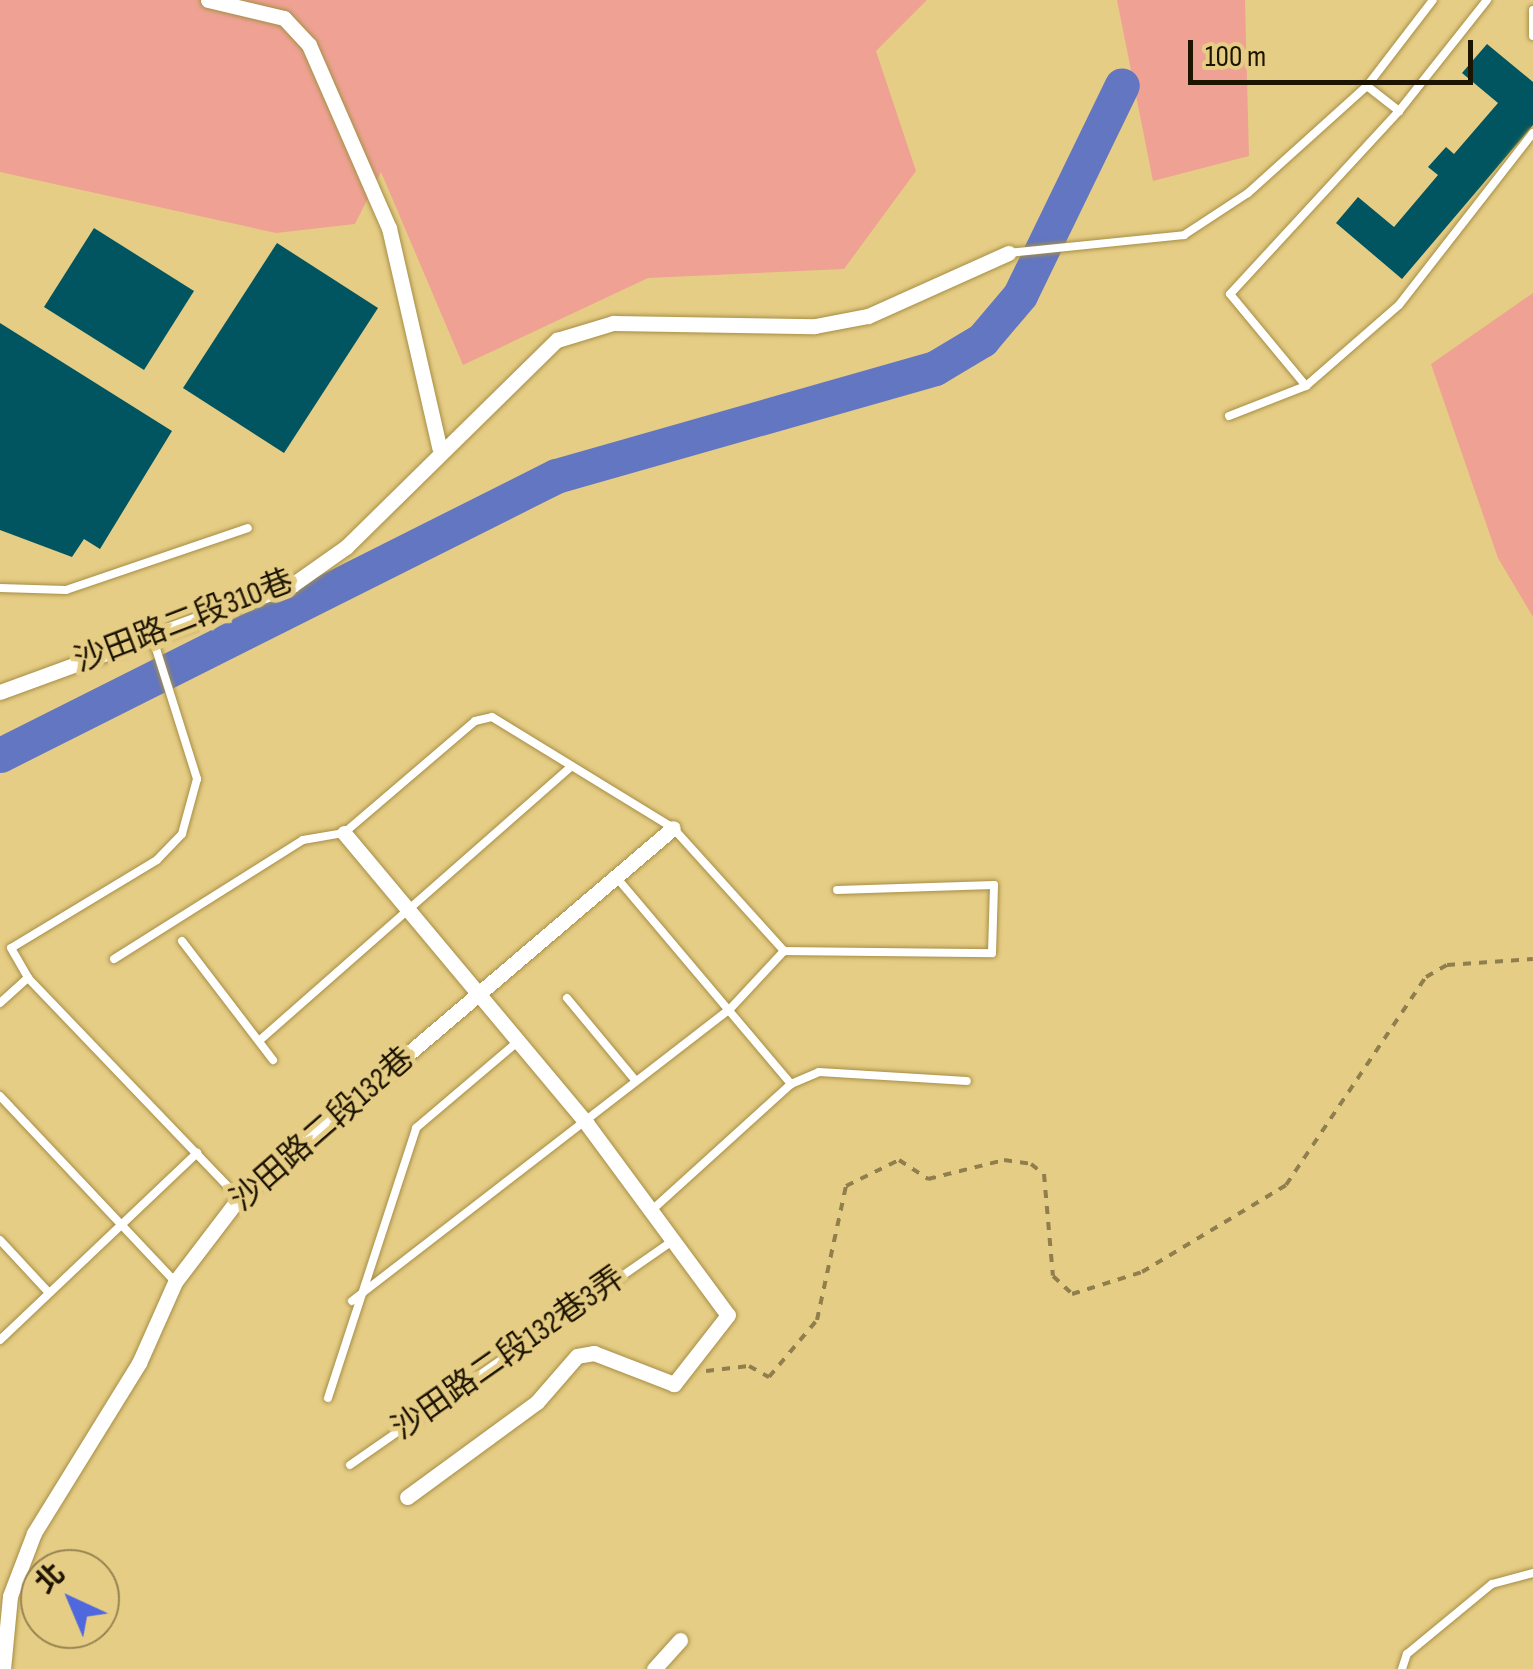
<!DOCTYPE html>
<html>
<head>
<meta charset="utf-8">
<style>
	body { margin:0 }
	#map { position:relative; width:1533px; height:1669px; overflow:hidden; background:#e6cd85; font-family:"Sofia Sans Condensed","Noto Sans TC",sans-serif }
	div>[style] { position:absolute }
	[style*='--x'] { left:calc(var(--x)*1px); top:calc(var(--y)*1px); width:calc(var(--w)*1px); rotate:calc(var(--a)*1deg) }
	.green>* { inset:0; background:#efa293 }
	.river>* { height:35px; margin:-17.5px; padding:0 17.5px; transform-origin:17.5px; border-radius:17.5px; background:#6276c1 }
	.building>* { inset:0; background:#015560 }
	.path>* { height:4px; margin-top:-2px; transform-origin:0; background:repeating-linear-gradient(90deg,#907e4c 0 8px,transparent 0 16px) }
	.roads { filter:drop-shadow(0 0 2px #a68e46) drop-shadow(0 0 2px #a68e46) }
	.lane>* { height:8px; margin:-4px; padding:0 4px; transform-origin:4px; border-radius:4px; background:#fff }
	.street>* { height:15px; margin:-7.5px; padding:0 7.5px; transform-origin:7.5px; border-radius:7.5px; background:#fff }
	span { translate:-50% -50%; white-space:nowrap; text-align:center; line-height:1.15; -webkit-text-stroke:10px #e6cd85; paint-order:stroke }
	.street-label { font-size:32px; color:#1d1400 }
	.north { position:absolute; left:20px; top:1549px; width:100px; height:100px; box-sizing:border-box; background:#e6cd85; border:2px solid #968350; border-radius:50%; rotate:316deg; font-size:28px; font-weight:700; line-height:40px; text-align:center; color:#1d1400 }
	.north::after { content:''; display:block; margin:auto; width:35px; height:45px; background:#5068dd; clip-path:polygon(50% 0,100% 100%,50% 72%,0 100%) }
	.scale { position:absolute; left:1188px; top:40px; width:285px; height:45px; box-sizing:border-box; border:5px solid #1d1400; border-top:0; padding-left:12px; font-size:30px; line-height:35px; white-space:nowrap; color:#1d1400; -webkit-text-stroke:8px #e6cd85; paint-order:stroke }
</style>
</head>
<body>
<div id="map">
	<div class="green">
		<div style="clip-path:polygon(0 0,927px 0,876px 51px,916px 171px,844px 269px,648px 278px,463px 365px,381px 172px,355px 224px,276px 233px,0 172px)"></div>
		<div style="clip-path:polygon(1117px 0,1245px 0,1249px 156px,1153px 181px)"></div>
		<div style="clip-path:polygon(1533px 293px,1533px 617px,1498px 558px,1431px 364px)"></div>
	</div>
	<div class="river">
		<div style="--x:0;--y:755;--w:622;--a:-26.65"></div>
		<div style="--x:556;--y:476;--w:394;--a:-15.9"></div>
		<div style="--x:935;--y:368;--w:55;--a:-30.8"></div>
		<div style="--x:982;--y:340;--w:59;--a:-49.8"></div>
		<div style="--x:1020;--y:295;--w:233;--a:-64.1"></div>
	</div>
	<div class="building">
		<div style="clip-path:polygon(1487px 44px,1533px 82px,1533px 125px,1402px 279px,1336px 223px,1358px 197px,1394px 227px,1438px 175px,1428px 167px,1446px 147px,1454px 154px,1498px 103px,1462px 73px)"></div>
		<div style="clip-path:polygon(94px 228px,194px 291px,144px 370px,44px 307px)"></div>
		<div style="clip-path:polygon(277px 243px,378px 308px,284px 453px,183px 388px)"></div>
		<div style="clip-path:polygon(0 323px,172px 431px,100px 549px,84px 539px,72px 557px,0 530px)"></div>
	</div>
	<div class="path">
		<div style="--x:706;--y:1371;--w:43;--a:-6.6"></div>
		<div style="--x:749;--y:1366;--w:23;--a:29"></div>
		<div style="--x:769;--y:1377;--w:75;--a:-49.9"></div>
		<div style="--x:817;--y:1320;--w:137;--a:-77.8"></div>
		<div style="--x:846;--y:1186;--w:59;--a:-26.1"></div>
		<div style="--x:899;--y:1160;--w:35;--a:33"></div>
		<div style="--x:928;--y:1179;--w:78;--a:-14"></div>
		<div style="--x:1004;--y:1160;--w:27;--a:8"></div>
		<div style="--x:1031;--y:1164;--w:16;--a:38"></div>
		<div style="--x:1044;--y:1174;--w:102;--a:85"></div>
		<div style="--x:1053;--y:1276;--w:26;--a:43"></div>
		<div style="--x:1072;--y:1294;--w:73;--a:-17.4"></div>
		<div style="--x:1142;--y:1272;--w:168;--a:-31.1"></div>
		<div style="--x:1286;--y:1185;--w:251;--a:-56.1"></div>
		<div style="--x:1426;--y:977;--w:24;--a:-30"></div>
		<div style="--x:1447;--y:965;--w:86;--a:-4"></div>
	</div>
	<div class="roads">
		<div class="lane">
			<div style="--x:1533;--y:10;--w:26;--a:90"></div>
			<div style="--x:1367;--y:86;--w:41;--a:38"></div>
			<div style="--x:1399;--y:111;--w:249;--a:132.7"></div>
			<div style="--x:1230;--y:294;--w:119;--a:50.4"></div>
			<div style="--x:1306;--y:386;--w:123;--a:-41.1"></div>
			<div style="--x:1399;--y:305;--w:218;--a:-52.1"></div>
			<div style="--x:1399;--y:111;--w:142;--a:-51.6"></div>
			<div style="--x:1008;--y:253;--w:177;--a:-5.8"></div>
			<div style="--x:1184;--y:235;--w:77;--a:-33.3"></div>
			<div style="--x:1248;--y:193;--w:160;--a:-42"></div>
			<div style="--x:1367;--y:86;--w:108;--a:-52.5"></div>
			<div style="--x:1229;--y:416;--w:83;--a:-21.3"></div>
			<div style="--x:0;--y:588;--w:66;--a:1.7"></div>
			<div style="--x:66;--y:590;--w:192;--a:-18.8"></div>
			<div style="--x:152;--y:636;--w:150;--a:72.5"></div>
			<div style="--x:197;--y:779;--w:57;--a:105.3"></div>
			<div style="--x:182;--y:834;--w:36;--a:134"></div>
			<div style="--x:157;--y:860;--w:170;--a:148.9"></div>
			<div style="--x:11;--y:948;--w:34;--a:60"></div>
			<div style="--x:28;--y:978;--w:305;--a:46.2"></div>
			<div style="--x:617;--y:878;--w:270;--a:49.8"></div>
			<div style="--x:182;--y:941;--w:150;--a:52.6"></div>
			<div style="--x:114;--y:959;--w:223;--a:-32.2"></div>
			<div style="--x:303;--y:840;--w:42;--a:-9.7"></div>
			<div style="--x:344;--y:833;--w:172;--a:-40.5"></div>
			<div style="--x:475;--y:721;--w:17;--a:-13"></div>
			<div style="--x:492;--y:717;--w:212;--a:31.5"></div>
			<div style="--x:673;--y:828;--w:166;--a:47.9"></div>
			<div style="--x:784;--y:951;--w:208;--a:0.6"></div>
			<div style="--x:992;--y:953;--w:68;--a:-88.3"></div>
			<div style="--x:994;--y:885;--w:157;--a:178.2"></div>
			<div style="--x:567;--y:998;--w:107;--a:50.3"></div>
			<div style="--x:0;--y:1003;--w:38;--a:-42"></div>
			<div style="--x:260;--y:1040;--w:415;--a:-41.3"></div>
			<div style="--x:0;--y:1096;--w:255;--a:46.7"></div>
			<div style="--x:652;--y:1210;--w:188;--a:-42.2"></div>
			<div style="--x:791;--y:1084;--w:30;--a:-23"></div>
			<div style="--x:819;--y:1072;--w:148;--a:3.5"></div>
			<div style="--x:0;--y:1240;--w:72;--a:47.2"></div>
			<div style="--x:352;--y:1301;--w:476;--a:-37.7"></div>
			<div style="--x:729;--y:1010;--w:81;--a:-47"></div>
			<div style="--x:0;--y:1340;--w:272;--a:-43.5"></div>
			<div style="--x:328;--y:1398;--w:284;--a:-71.9"></div>
			<div style="--x:416;--y:1128;--w:130;--a:-40.3"></div>
			<div style="--x:350;--y:1465;--w:389;--a:-34.8"></div>
			<div style="--x:1402;--y:1669;--w:16;--a:-72"></div>
			<div style="--x:1407;--y:1654;--w:110;--a:-39.5"></div>
			<div style="--x:1492;--y:1584;--w:42;--a:-15"></div>
		</div>
		<div class="street">
			<div style="--x:208;--y:0;--w:78;--a:13.3"></div>
			<div style="--x:284;--y:18;--w:37;--a:47"></div>
			<div style="--x:309;--y:45;--w:200;--a:66.4"></div>
			<div style="--x:389;--y:228;--w:225;--a:77.1"></div>
			<div style="--x:0;--y:692;--w:311;--a:-20.1"></div>
			<div style="--x:292;--y:585;--w:66;--a:-35.1"></div>
			<div style="--x:346;--y:547;--w:296;--a:-44.5"></div>
			<div style="--x:557;--y:340;--w:59;--a:-16.9"></div>
			<div style="--x:613;--y:323;--w:202;--a:0.9"></div>
			<div style="--x:815;--y:326;--w:54;--a:-10.7"></div>
			<div style="--x:868;--y:316;--w:154;--a:-24.2"></div>
			<div style="--x:344;--y:833;--w:379;--a:50.1"></div>
			<div style="--x:587;--y:1124;--w:237;--a:53.6"></div>
			<div style="--x:728;--y:1315;--w:88;--a:128"></div>
			<div style="--x:674;--y:1384;--w:86;--a:-158.8"></div>
			<div style="--x:594;--y:1353;--w:17;--a:170"></div>
			<div style="--x:577;--y:1356;--w:61;--a:131"></div>
			<div style="--x:537;--y:1402;--w:161;--a:143.8"></div>
			<div style="--x:3;--y:1669;--w:73;--a:-84.5"></div>
			<div style="--x:10;--y:1596;--w:67;--a:-69.1"></div>
			<div style="--x:34;--y:1533;--w:200;--a:-58.3"></div>
			<div style="--x:139;--y:1363;--w:89;--a:-66"></div>
			<div style="--x:175;--y:1282;--w:106;--a:-52.7"></div>
			<div style="--x:239;--y:1198;--w:570;--a:-40.45"></div>
			<div style="--x:654;--y:1669;--w:39;--a:-48"></div>
		</div>
	</div>
	<div class="street-label">
		<span style="left:184px;top:622px;rotate:-21deg">沙田路二段310巷</span>
		<span style="left:323px;top:1130px;rotate:-41deg">沙田路二段132巷</span>
		<span style="left:509px;top:1354px;rotate:-35deg">沙田路二段132巷3弄</span>
	</div>
	<div class="north">北</div>
	<div class="scale">100 m</div>
</div>
</body>
</html>
